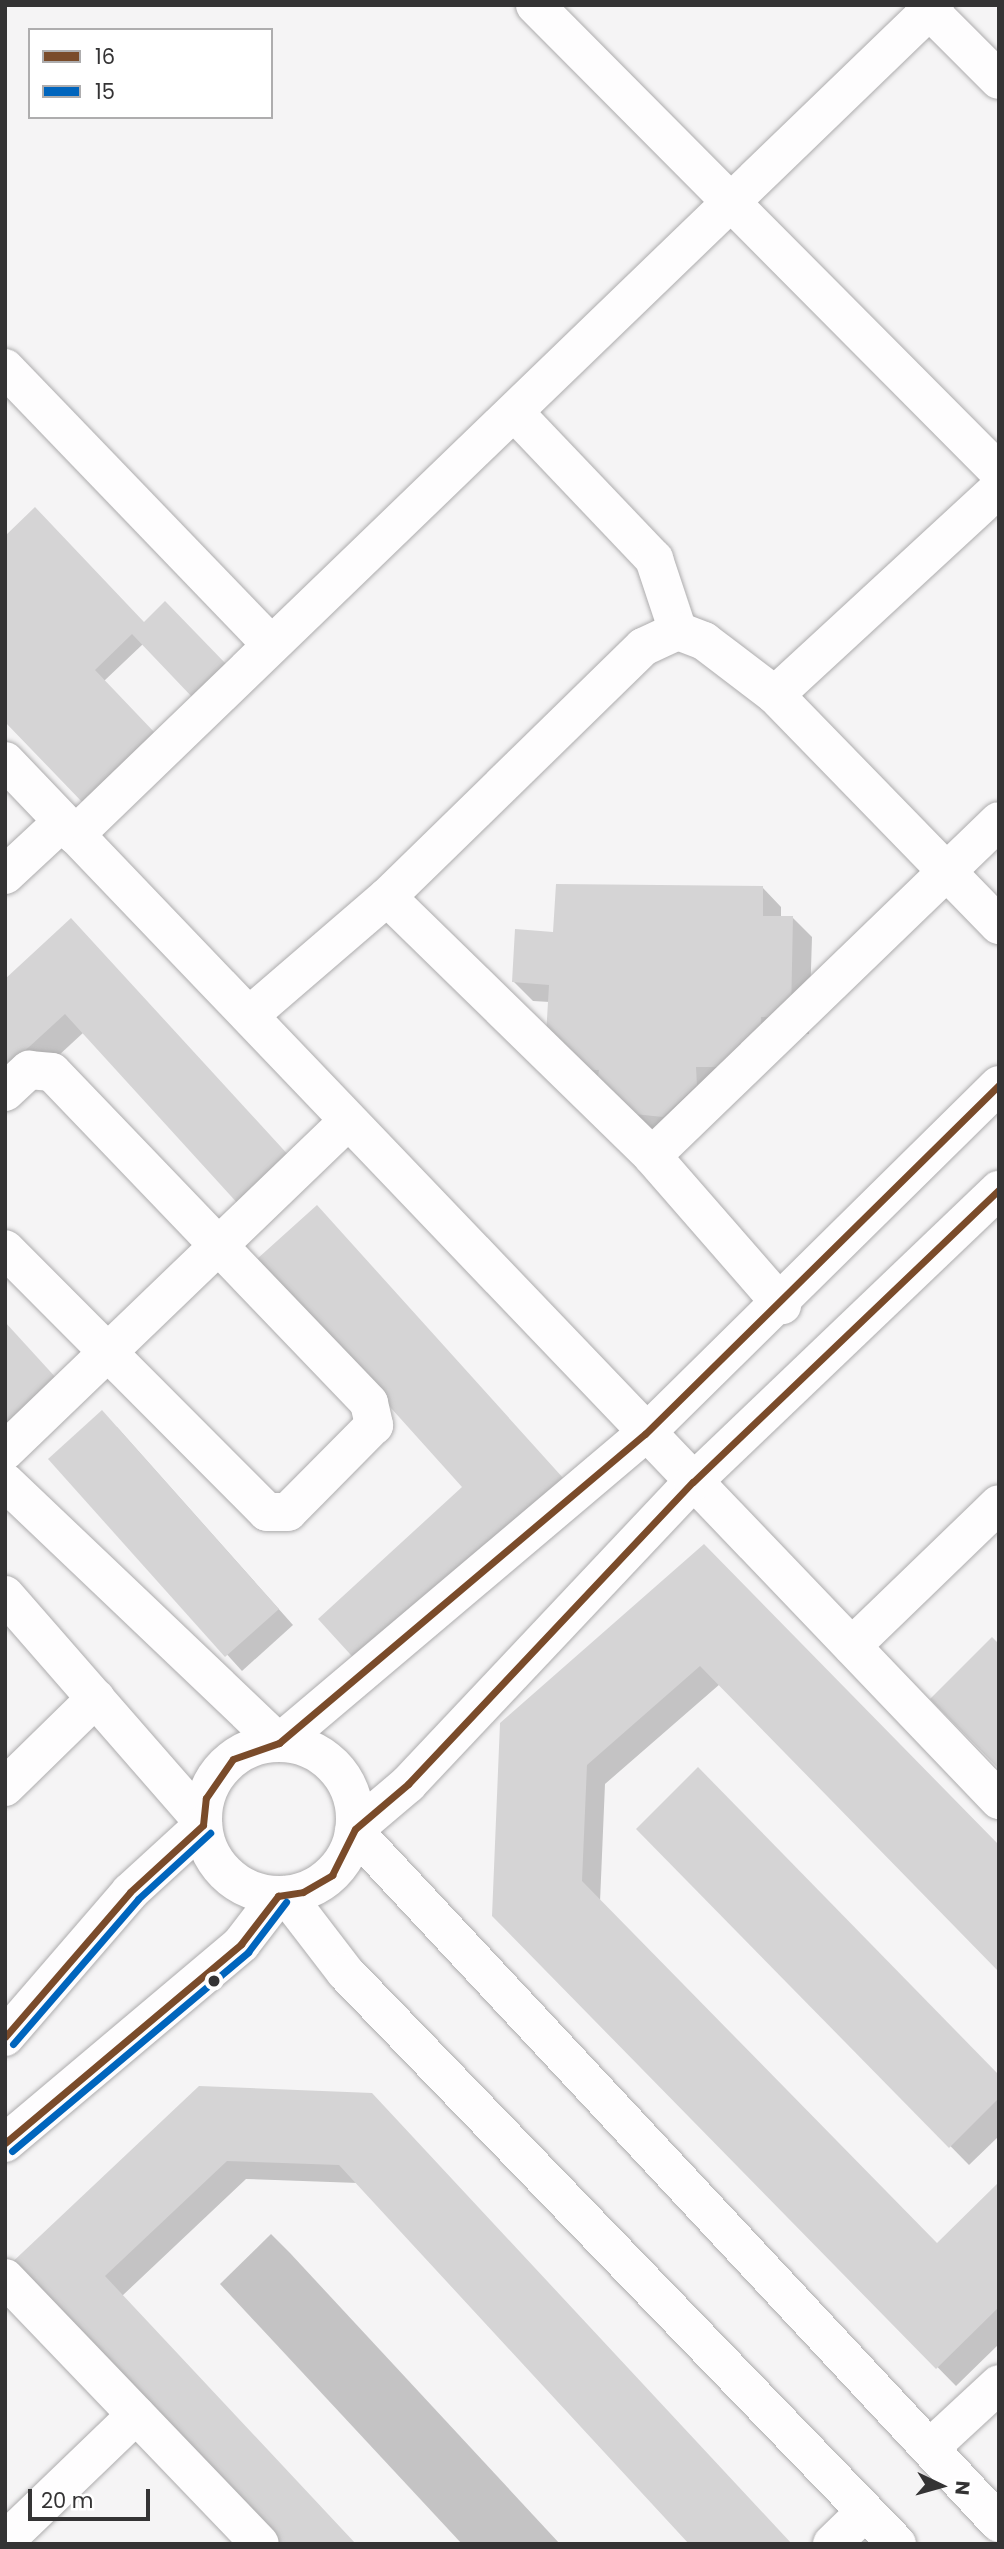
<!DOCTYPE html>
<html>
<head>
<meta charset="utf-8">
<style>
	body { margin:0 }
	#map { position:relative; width:1004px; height:2549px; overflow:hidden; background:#f5f4f5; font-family:Poppins,sans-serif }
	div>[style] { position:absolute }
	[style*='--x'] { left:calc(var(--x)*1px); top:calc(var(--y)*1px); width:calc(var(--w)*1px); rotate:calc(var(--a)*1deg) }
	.shadow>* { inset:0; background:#0003 }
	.building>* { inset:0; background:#d5d4d5 }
	.roads { filter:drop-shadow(0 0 2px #adacad) drop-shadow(0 0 2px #adacad) }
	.minor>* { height:38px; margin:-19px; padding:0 19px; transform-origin:19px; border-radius:19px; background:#fefdfe }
	.tertiary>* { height:38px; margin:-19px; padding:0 19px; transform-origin:19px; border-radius:19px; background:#fefdfe }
	.tertiary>.ring { margin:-19px; padding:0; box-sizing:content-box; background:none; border:38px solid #fefdfe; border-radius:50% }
	.bus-1>* { height:7px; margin:-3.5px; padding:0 3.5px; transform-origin:3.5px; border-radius:3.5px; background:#7a4b2a }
	.bus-2>* { height:7px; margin:-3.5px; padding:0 3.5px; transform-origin:3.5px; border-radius:3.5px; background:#0065bd }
	.dots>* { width:19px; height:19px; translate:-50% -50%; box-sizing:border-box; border:4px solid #fff; border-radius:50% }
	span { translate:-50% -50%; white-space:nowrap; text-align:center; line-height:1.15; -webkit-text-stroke:5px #fff; paint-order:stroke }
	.frame { position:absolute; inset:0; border:7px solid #343334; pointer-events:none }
	.legend { position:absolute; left:28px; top:28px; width:245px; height:91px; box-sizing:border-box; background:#fff; border:2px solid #aeadae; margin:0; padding:9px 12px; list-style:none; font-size:21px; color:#343334 }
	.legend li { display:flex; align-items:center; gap:14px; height:35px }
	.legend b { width:35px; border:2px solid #aeadae }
	.north { position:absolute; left:906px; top:2451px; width:70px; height:70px; -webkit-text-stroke:5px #fff; paint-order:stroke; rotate:95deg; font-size:19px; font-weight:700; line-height:28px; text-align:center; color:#343334 }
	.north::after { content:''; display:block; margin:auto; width:24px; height:32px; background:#343334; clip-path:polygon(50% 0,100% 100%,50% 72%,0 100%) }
	.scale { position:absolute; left:28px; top:2489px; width:122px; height:32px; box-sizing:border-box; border:4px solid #343334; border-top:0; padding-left:9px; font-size:21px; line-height:24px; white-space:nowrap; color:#343334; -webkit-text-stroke:5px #fff; paint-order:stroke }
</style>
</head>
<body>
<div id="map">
	<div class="shadow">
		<div style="clip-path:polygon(35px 510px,143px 644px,104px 681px,95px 813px)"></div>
		<div style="clip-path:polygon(763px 888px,781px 907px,781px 918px,793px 918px,812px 937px,809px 1034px,780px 1035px,682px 1135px,645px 1131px,597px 1092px,550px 1002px,533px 1001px,514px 982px,555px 934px)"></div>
		<div style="clip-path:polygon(71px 920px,84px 1032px,5px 1105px,5px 981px)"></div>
		<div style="clip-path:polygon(117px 1427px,293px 1625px,242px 1671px,50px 1459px)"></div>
		<div style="clip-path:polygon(704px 1546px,720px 1684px,605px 1784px,600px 1902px,937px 2245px,999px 2184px,999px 2344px,956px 2386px,494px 1915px)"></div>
		<div style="clip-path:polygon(639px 1829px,999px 2077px,999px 2136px,969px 2165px)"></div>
		<div style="clip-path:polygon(200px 2088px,371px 2094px,358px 2183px,246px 2179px,122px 2296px,5px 2275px)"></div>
		<div style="clip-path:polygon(271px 2234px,290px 2253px,560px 2544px,462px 2544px,220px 2284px)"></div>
	</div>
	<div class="building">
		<div style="clip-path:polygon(35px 507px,144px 622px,165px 601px,227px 665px,193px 698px,132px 634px,95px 670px,156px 734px,84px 804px,5px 722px,5px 536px)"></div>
		<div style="clip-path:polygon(556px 884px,763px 886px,763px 916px,793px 916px,791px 1016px,761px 1017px,762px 1039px,723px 1067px,696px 1067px,697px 1085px,663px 1117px,624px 1113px,595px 1092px,599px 1070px,576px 1070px,546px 1036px,549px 985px,512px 982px,515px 929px,553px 932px)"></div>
		<div style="clip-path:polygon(71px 918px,292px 1159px,240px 1206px,65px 1014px,5px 1069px,5px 979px)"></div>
		<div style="clip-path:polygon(317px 1205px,564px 1479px,360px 1665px,318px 1619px,462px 1487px,257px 1259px)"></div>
		<div style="clip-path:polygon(5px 1322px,58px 1380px,5px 1429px)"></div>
		<div style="clip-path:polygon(102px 1410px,279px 1609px,225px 1657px,48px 1459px)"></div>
		<div style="clip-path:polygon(704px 1544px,999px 1845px,999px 1972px,700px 1666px,587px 1765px,582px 1881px,937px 2243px,999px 2182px,999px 2307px,936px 2369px,492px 1916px,500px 1723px)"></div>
		<div style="clip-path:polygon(992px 1637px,999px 1644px,999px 1769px,930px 1699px)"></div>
		<div style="clip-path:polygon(698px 1767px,999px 2075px,999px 2098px,949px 2148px,636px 1829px)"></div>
		<div style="clip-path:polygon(199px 2086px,372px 2093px,792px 2544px,689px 2544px,339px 2165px,227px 2161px,105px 2276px,356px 2544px,255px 2544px,5px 2269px)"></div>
	</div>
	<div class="roads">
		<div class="minor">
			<div style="--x:535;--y:5;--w:658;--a:45.18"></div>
			<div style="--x:924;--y:5;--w:106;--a:45"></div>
			<div style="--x:5;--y:368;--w:383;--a:46.1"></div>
			<div style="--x:515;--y:413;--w:202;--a:46.4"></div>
			<div style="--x:654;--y:559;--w:76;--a:71.6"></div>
			<div style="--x:775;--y:695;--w:321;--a:45.8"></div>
			<div style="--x:5;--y:761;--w:1438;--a:46.27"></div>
			<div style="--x:75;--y:835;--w:1195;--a:-43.98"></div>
			<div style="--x:5;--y:875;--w:76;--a:-42.9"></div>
			<div style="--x:387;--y:897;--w:371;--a:44.3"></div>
			<div style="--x:652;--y:1156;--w:198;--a:48.9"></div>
			<div style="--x:251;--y:1014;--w:179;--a:-40.7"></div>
			<div style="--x:387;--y:897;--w:358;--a:-44.3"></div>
			<div style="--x:643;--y:647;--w:38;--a:-25"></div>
			<div style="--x:678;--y:631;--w:28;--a:21"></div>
			<div style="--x:704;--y:641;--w:89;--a:37.3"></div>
			<div style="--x:775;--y:695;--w:305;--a:-42.7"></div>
			<div style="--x:5;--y:1092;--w:33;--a:-43"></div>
			<div style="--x:29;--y:1070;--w:23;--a:5"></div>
			<div style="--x:52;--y:1072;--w:458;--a:46.2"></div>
			<div style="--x:369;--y:1403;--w:23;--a:77"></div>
			<div style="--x:374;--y:1425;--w:122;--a:134.7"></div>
			<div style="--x:288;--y:1512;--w:21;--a:180"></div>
			<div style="--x:267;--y:1512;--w:371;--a:-134.9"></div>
			<div style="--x:652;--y:1156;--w:482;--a:-44"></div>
			<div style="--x:5;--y:1451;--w:475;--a:-43.9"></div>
			<div style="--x:852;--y:1646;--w:204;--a:-44"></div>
			<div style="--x:5;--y:1787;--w:127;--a:-44.4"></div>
			<div style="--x:5;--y:2278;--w:368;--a:46.2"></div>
			<div style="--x:930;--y:2448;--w:94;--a:-42.8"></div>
			<div style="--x:5;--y:2541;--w:182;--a:-43.9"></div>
			<div style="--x:832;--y:2544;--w:46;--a:-44.1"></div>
		</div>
		<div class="tertiary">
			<div style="--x:5;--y:1482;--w:378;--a:43.6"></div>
			<div style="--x:5;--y:1595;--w:301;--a:48.9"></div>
			<div style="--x:279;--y:1743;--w:479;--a:-40.2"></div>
			<div style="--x:645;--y:1434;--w:497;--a:-44.6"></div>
			<div class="ring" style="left:203px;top:1743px;width:114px;height:114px"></div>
			<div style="--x:355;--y:1829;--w:70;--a:-40.3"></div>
			<div style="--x:408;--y:1784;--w:415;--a:-46.7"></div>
			<div style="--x:693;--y:1482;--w:423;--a:-43.7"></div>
			<div style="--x:354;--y:1831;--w:946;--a:47.01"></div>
			<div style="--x:286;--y:1895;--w:97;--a:52.5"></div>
			<div style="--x:345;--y:1972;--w:795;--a:46.02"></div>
			<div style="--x:5;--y:2037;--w:191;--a:-49.2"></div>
			<div style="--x:130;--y:1892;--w:99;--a:-42.5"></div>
			<div style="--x:5;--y:2143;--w:309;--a:-40.1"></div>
			<div style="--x:241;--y:1944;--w:61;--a:-52.4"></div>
		</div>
	</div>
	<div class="bus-1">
		<div style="--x:5;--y:2037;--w:191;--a:-49.2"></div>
		<div style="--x:130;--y:1892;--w:99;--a:-42.5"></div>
		<div style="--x:203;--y:1825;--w:27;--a:-84"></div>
		<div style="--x:206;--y:1798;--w:47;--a:-55.3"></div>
		<div style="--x:233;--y:1759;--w:49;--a:-19.2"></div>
		<div style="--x:279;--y:1743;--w:479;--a:-40.2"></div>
		<div style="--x:645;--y:1434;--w:497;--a:-44.6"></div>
		<div style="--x:5;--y:2143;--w:309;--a:-40.1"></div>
		<div style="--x:241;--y:1944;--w:61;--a:-52.4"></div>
		<div style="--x:278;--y:1896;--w:25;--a:-9"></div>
		<div style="--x:303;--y:1892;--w:34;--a:-30"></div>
		<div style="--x:332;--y:1875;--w:51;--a:-63.4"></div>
		<div style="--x:355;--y:1829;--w:70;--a:-40.3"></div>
		<div style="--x:408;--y:1784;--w:415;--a:-46.7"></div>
		<div style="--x:693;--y:1482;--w:423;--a:-43.7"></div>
	</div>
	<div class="bus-2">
		<div style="--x:13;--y:2044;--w:191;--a:-49.2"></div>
		<div style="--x:138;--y:1899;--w:98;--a:-42.5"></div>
		<div style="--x:12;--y:2151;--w:309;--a:-40.1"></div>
		<div style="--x:248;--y:1952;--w:63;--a:-52.8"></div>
	</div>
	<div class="dots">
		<div style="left:214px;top:1981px;background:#343334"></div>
	</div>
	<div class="frame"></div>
	<ul class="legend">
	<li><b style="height:9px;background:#7a4b2a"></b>16</li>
	<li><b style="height:9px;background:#0065bd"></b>15</li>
	</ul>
	<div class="north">N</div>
	<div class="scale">20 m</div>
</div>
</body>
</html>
